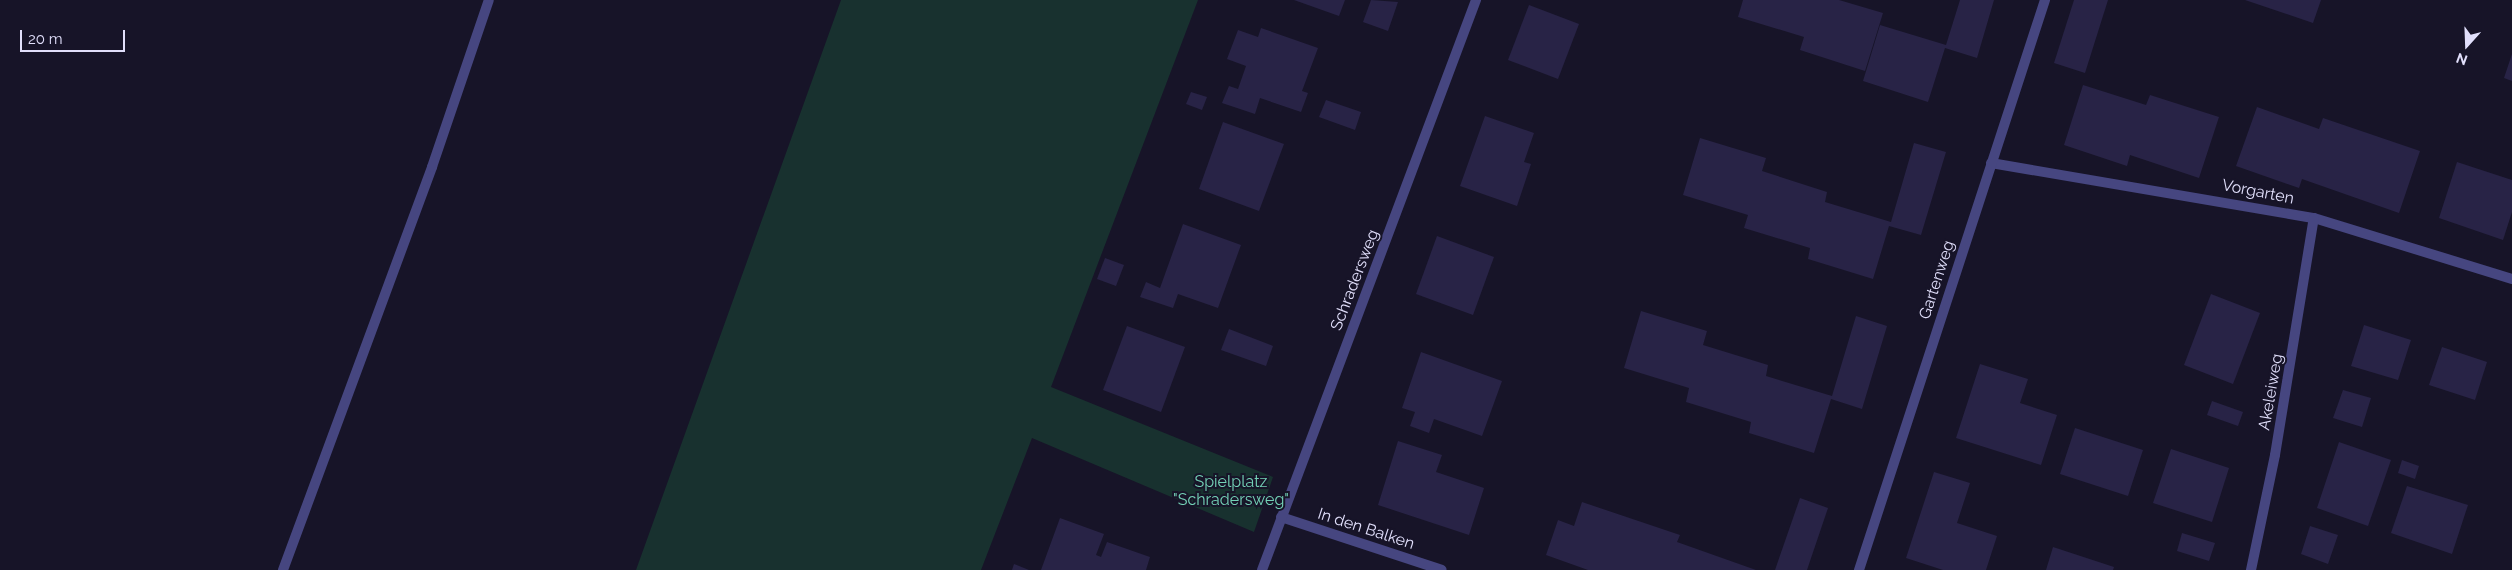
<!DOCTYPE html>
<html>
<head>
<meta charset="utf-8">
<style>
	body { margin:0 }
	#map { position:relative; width:2512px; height:570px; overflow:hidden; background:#171428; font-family:Raleway,sans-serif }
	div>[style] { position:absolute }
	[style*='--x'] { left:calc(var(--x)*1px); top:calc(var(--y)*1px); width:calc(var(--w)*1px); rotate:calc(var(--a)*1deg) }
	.green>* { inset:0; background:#18312f }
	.building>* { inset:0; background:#282346 }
	.minor>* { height:10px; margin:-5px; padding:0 5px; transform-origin:5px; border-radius:5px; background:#464680 }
	.tertiary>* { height:10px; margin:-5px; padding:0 5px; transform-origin:5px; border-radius:5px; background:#464680 }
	span { translate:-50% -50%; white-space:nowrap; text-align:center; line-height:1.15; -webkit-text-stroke:4px #171428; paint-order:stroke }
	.street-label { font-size:16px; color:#e1dffb }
	.park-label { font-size:16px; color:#74d2b7 }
	.north { position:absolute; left:2442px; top:20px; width:50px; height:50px; -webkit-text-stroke:4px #171428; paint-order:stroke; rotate:200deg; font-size:14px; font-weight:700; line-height:20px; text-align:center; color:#e1dffb }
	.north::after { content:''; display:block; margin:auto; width:18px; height:22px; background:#e1dffb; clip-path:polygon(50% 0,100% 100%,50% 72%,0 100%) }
	.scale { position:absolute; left:20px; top:30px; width:105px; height:22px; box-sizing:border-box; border:2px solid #e1dffb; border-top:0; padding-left:6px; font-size:15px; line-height:18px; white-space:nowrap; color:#e1dffb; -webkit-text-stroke:4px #171428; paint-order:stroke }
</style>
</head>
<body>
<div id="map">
	<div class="green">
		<div style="clip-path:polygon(841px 0,1198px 0,1051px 387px,1273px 477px,1254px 532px,1032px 438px,981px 570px,636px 570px)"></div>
	</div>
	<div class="building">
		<div style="clip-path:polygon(1294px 0,1345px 0,1339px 16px)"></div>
		<div style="clip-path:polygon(1371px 0,1398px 2px,1388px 31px,1363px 22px)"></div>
		<div style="clip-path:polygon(1743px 0,1839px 0,1883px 13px,1865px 71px,1800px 50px,1804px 37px,1738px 17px)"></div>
		<div style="clip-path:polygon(1960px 0,1994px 0,1977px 58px,1945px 48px,1928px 102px,1863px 81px,1880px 25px,1946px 45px)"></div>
		<div style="clip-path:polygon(2074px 0,2108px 0,2085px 73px,2054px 63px)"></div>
		<div style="clip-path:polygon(2245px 0,2321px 0,2313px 23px)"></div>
		<div style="clip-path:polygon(1529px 5px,1579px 24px,1558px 79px,1508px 60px)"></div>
		<div style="clip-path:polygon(1261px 28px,1318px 48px,1302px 91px,1308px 93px,1301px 112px,1260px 98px,1255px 114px,1222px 103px,1229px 86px,1238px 89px,1246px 66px,1227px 59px,1238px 30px,1258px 37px)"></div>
		<div style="clip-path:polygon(2512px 54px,2512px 81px,2504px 78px)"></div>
		<div style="clip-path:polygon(2083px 85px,2146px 105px,2150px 95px,2219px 117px,2199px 178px,2130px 155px,2127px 166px,2064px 145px)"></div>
		<div style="clip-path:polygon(1191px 92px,1207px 97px,1202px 110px,1186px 104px)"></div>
		<div style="clip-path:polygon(1326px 100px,1361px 112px,1355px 130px,1319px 117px)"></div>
		<div style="clip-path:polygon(2257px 107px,2319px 129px,2323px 118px,2420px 151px,2399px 213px,2302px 179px,2299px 188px,2236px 166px)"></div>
		<div style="clip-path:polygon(1485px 116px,1534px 133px,1524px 162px,1531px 164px,1517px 206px,1460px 186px)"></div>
		<div style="clip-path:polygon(1223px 122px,1284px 144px,1259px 211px,1199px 189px)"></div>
		<div style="clip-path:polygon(1700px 138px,1766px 158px,1762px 171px,1827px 192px,1825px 202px,1891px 222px,1914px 143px,1946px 152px,1921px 235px,1889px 226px,1873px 279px,1808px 259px,1810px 248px,1744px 228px,1748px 215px,1683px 195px)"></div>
		<div style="clip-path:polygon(2457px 162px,2512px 180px,2512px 212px,2503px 240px,2439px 218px)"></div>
		<div style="clip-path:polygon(1183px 224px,1241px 245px,1218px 308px,1178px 294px,1173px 308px,1140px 297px,1146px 282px,1160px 288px)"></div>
		<div style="clip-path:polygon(1437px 236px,1494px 257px,1473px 315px,1416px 294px)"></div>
		<div style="clip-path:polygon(1105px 258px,1124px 265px,1116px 286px,1097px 279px)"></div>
		<div style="clip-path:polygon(2211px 294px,2260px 313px,2233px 384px,2184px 365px)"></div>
		<div style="clip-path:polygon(1641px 311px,1707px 331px,1703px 345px,1768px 365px,1766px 376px,1832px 396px,1856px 316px,1887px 326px,1862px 409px,1831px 399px,1814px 453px,1749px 433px,1751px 422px,1686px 402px,1689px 388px,1624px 368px)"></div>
		<div style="clip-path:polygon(2364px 325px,2411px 340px,2398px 380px,2351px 366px)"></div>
		<div style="clip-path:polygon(1127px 326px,1185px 347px,1161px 412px,1103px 390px)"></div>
		<div style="clip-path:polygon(1229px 329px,1273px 346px,1266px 366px,1221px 350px)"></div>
		<div style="clip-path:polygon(2442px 347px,2487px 362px,2475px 400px,2429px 385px)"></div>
		<div style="clip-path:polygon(1421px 352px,1502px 381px,1482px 436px,1434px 419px,1429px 433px,1410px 426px,1415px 412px,1402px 408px)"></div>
		<div style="clip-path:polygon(1980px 364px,2028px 379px,2020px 403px,2057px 415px,2041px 465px,1956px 438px)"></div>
		<div style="clip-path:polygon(2343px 390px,2371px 398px,2362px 427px,2333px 418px)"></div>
		<div style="clip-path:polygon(2212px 401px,2243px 412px,2238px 426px,2207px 415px)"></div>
		<div style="clip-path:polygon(2075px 428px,2143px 450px,2128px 496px,2060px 474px)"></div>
		<div style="clip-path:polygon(1398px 441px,1442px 455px,1436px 472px,1484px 488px,1469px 535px,1378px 505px)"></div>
		<div style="clip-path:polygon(2339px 442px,2391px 460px,2368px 526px,2317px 508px)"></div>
		<div style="clip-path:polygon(2171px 449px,2229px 468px,2212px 522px,2153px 503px)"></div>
		<div style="clip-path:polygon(2402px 460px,2419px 466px,2415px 479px,2398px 473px)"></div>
		<div style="clip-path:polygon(1934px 472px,1970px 483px,1957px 523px,1997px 536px,1986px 570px,1943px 570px,1906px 558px)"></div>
		<div style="clip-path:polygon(2407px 486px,2468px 505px,2452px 554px,2391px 533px)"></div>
		<div style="clip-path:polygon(1800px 498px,1828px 508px,1807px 570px,1775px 570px)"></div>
		<div style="clip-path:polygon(1582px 502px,1680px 535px,1677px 542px,1756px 570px,1588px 570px,1546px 555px,1558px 520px,1574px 526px)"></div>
		<div style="clip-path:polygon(1060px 518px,1104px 534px,1096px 555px,1101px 557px,1107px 542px,1150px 557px,1146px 570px,1041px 570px)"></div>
		<div style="clip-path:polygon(2310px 526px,2338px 535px,2328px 564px,2301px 554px)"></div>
		<div style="clip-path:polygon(2182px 533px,2215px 543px,2209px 561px,2177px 551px)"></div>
		<div style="clip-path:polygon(2053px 547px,2114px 567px,2113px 570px,2046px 570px)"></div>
		<div style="clip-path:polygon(1014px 564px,1029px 570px,1012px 570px)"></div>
	</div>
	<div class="minor">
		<div style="--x:1991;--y:163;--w:328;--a:9.7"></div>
		<div style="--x:2314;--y:218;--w:207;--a:17.1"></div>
		<div style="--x:1281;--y:517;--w:169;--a:18.2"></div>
		<div style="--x:1262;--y:570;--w:609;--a:-69.42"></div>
		<div style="--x:1859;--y:570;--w:600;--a:-71.93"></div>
		<div style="--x:2251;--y:570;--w:117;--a:-78.2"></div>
		<div style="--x:2275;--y:455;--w:240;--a:-80.7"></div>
	</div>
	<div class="tertiary">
		<div style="--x:283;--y:570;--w:430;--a:-69.7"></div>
		<div style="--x:432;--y:167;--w:176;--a:-71.2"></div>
	</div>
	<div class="street-label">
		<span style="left:2258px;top:192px;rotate:11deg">Vorgarten</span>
		<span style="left:1355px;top:280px;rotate:-69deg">Schradersweg</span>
		<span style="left:1937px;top:280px;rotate:-72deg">Gartenweg</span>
		<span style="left:2271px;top:392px;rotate:-80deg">Akeleiweg</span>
		<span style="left:1366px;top:529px;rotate:18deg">In den Balken</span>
	</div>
	<div class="park-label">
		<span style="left:1231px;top:491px">Spielplatz<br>"Schradersweg"</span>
	</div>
	<div class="north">N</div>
	<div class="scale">20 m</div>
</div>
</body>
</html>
